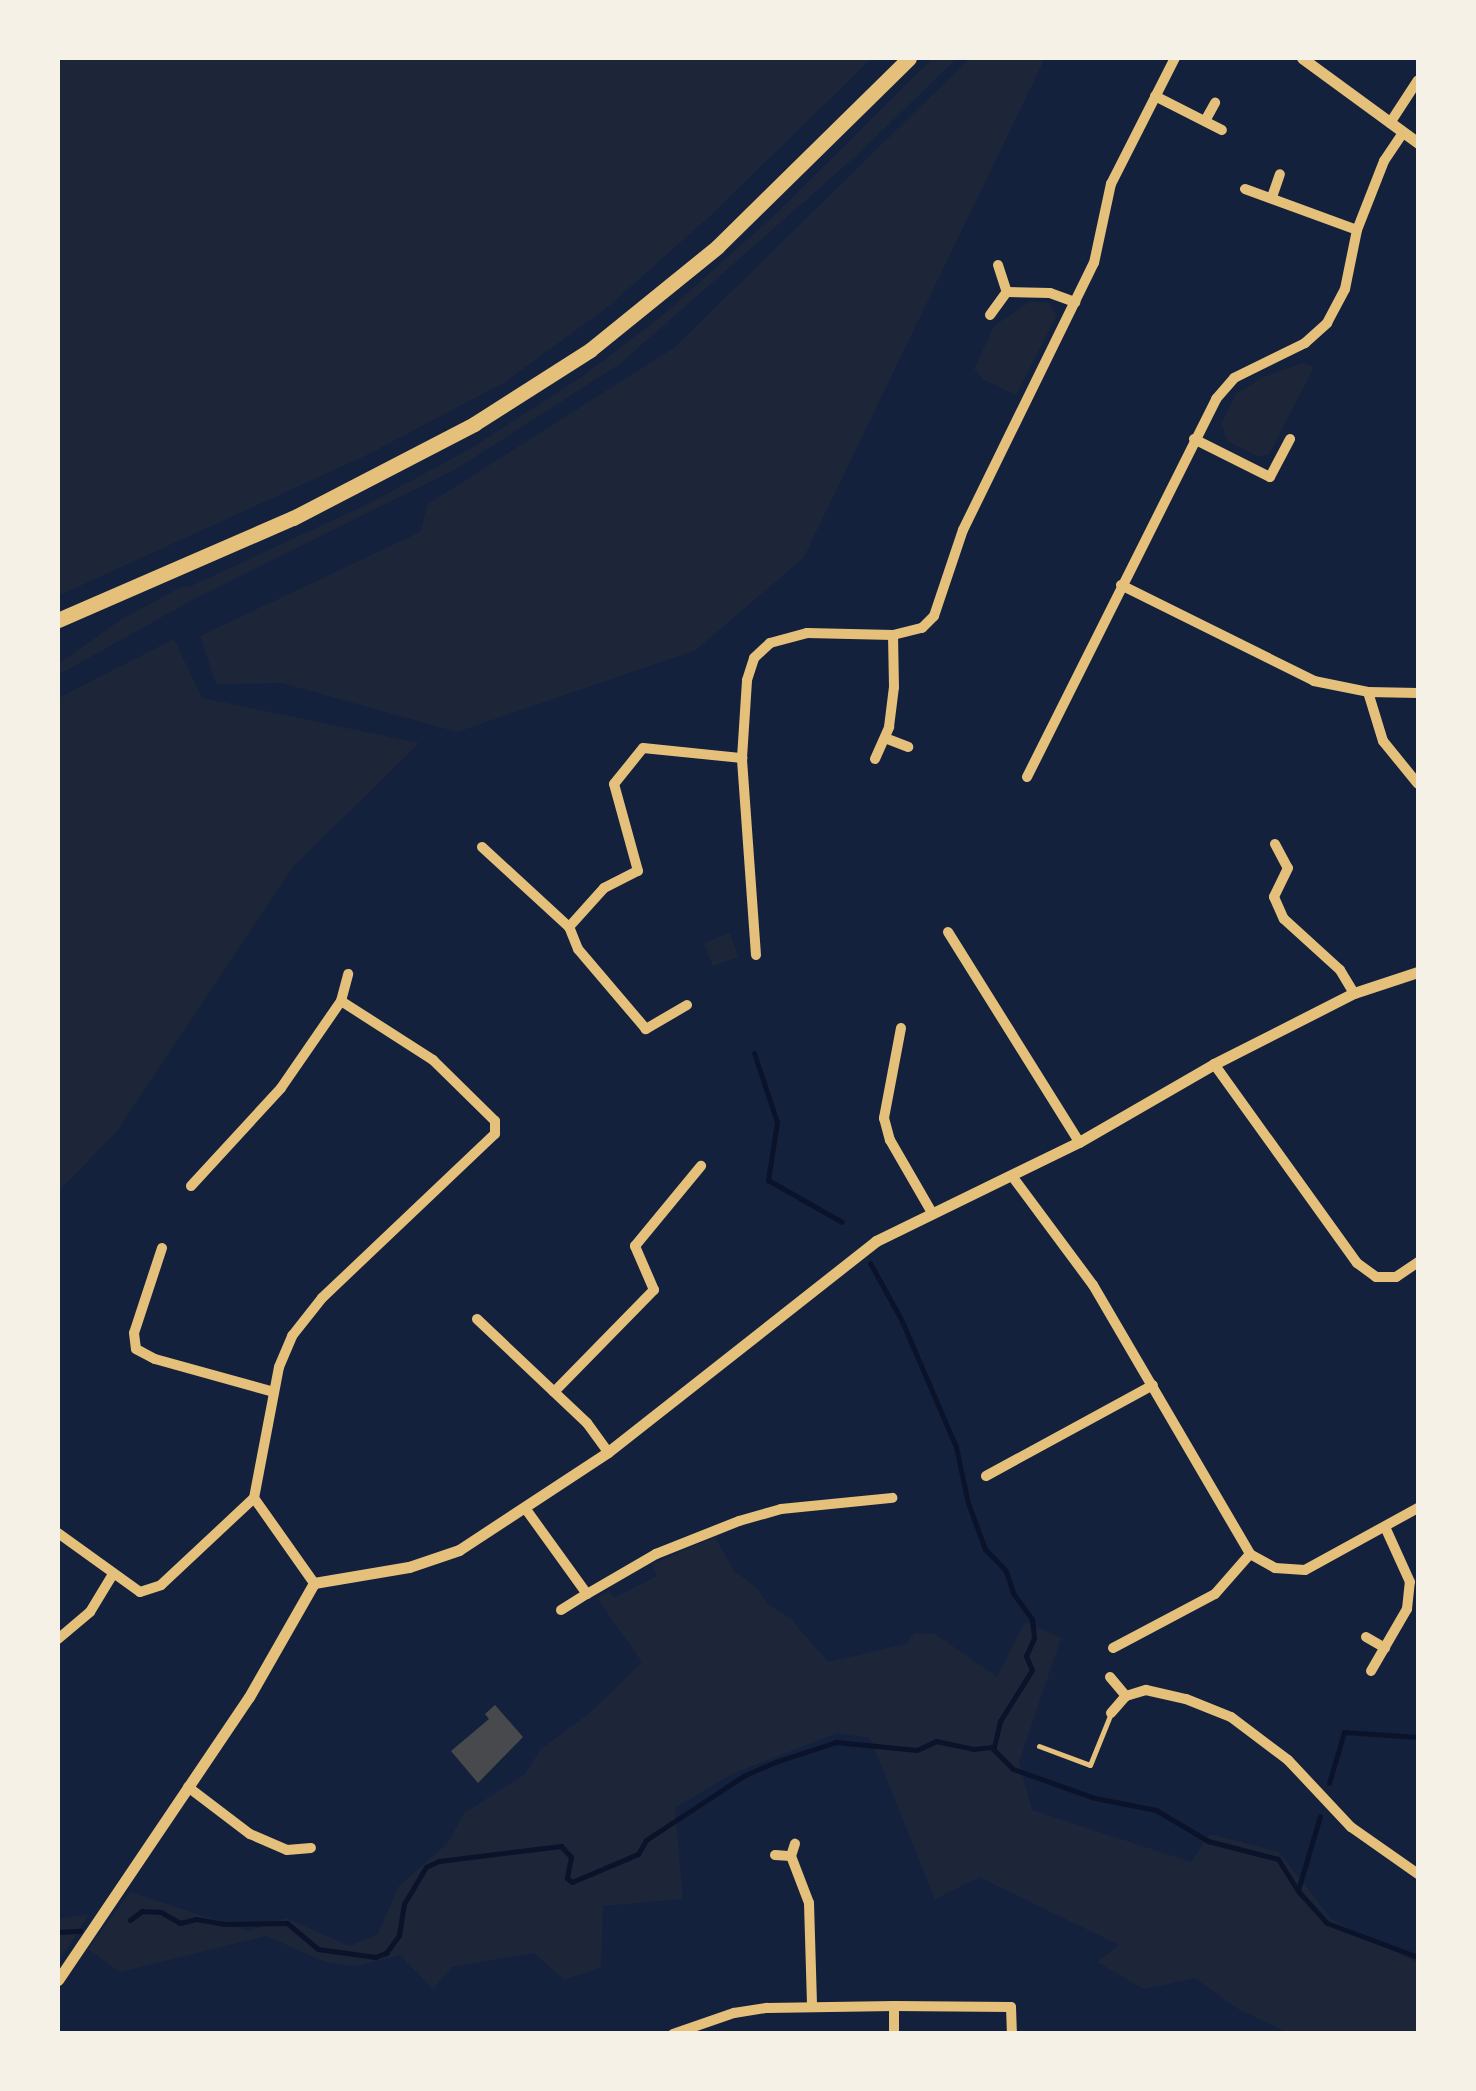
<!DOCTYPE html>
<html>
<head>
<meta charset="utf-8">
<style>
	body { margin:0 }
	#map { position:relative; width:1476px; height:2091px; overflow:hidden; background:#14213d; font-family:Raleway,sans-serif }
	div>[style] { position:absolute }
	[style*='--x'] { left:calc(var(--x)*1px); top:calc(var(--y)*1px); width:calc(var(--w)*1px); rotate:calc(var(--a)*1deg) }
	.green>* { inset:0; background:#1d2539 }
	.stream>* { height:5px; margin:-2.5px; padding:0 2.5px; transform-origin:2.5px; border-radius:2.5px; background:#0b132b }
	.building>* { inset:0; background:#48494c }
	.service>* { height:5px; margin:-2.5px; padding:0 2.5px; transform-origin:2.5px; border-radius:2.5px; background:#e5c07b }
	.minor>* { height:10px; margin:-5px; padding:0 5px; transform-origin:5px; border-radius:5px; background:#e5c07b }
	.tertiary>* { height:11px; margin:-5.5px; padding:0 5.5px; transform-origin:5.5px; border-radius:5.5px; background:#e5c07b }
	.trunk>* { height:15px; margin:-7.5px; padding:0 7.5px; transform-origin:7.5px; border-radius:7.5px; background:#e5c07b }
	span { translate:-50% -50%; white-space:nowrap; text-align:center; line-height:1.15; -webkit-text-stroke:10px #f6f1e7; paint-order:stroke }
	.frame { position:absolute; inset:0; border:60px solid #f6f1e7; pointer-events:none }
</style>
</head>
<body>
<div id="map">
	<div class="green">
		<div style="clip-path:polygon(58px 58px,872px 58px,711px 215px,609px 306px,505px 382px,371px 453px,58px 596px)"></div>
		<div style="clip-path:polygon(933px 58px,957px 58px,857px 155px,621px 363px,458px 468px,194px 599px,58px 675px,58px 664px,122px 619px,183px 586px,189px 587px,370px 503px,468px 450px,583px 376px,664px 314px,777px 213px)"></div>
		<div style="clip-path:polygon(970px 58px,1045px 58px,804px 557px,696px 650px,457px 732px,282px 683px,216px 684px,200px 636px,420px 532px,428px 504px,675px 347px)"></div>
		<div style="clip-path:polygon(1031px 301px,1049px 303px,1057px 315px,1016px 395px,984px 380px,974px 369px,994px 326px)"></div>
		<div style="clip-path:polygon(1303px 363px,1314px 367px,1269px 455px,1257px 456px,1228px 441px,1221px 424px,1236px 394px,1263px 377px)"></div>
		<div style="clip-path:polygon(174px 639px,202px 698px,419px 743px,293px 867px,116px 1132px,58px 1192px,58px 698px)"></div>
		<div style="clip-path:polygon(730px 933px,738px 957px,713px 966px,704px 943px)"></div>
		<div style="clip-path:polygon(715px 1537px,734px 1571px,756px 1587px,768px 1604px,790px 1618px,828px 1662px,906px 1644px,915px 1633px,935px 1634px,997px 1677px,1025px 1622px,1061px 1638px,1019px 1762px,1032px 1810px,1191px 1862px,1210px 1834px,1279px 1852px,1332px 1920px,1418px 1963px,1418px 2033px,1289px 2033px,1238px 2009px,1195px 1978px,1144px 1989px,1097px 1962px,1119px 1945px,979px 1877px,935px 1899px,870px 1738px,837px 1733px,732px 1774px,675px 1808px,683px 1899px,603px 1906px,601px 1967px,564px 1980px,534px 1953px,452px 1967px,433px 1989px,400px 1955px,356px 1966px,325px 1962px,266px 1936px,120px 1972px,88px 1949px,130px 1892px,249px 1931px,286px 1918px,349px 1946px,378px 1934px,399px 1886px,448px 1843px,464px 1813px,524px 1775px,541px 1749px,590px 1713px,642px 1662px,597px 1598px,609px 1590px,614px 1598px,657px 1576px,652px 1564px)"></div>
		<div style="clip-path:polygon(89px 1914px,67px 1949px,58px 1959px,58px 1919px)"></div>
	</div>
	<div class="stream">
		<div style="--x:754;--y:1053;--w:73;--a:71.6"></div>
		<div style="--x:777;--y:1122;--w:59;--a:98.8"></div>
		<div style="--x:768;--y:1180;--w:85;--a:29.6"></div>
		<div style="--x:870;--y:1263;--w:64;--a:61"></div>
		<div style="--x:901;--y:1319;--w:139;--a:66.7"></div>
		<div style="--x:956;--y:1447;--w:57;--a:77.9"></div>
		<div style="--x:968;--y:1503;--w:49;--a:69.7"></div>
		<div style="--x:985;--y:1549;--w:30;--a:46"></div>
		<div style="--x:1006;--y:1571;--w:23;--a:72"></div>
		<div style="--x:1013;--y:1593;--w:32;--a:54"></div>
		<div style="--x:1032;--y:1619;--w:19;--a:84"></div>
		<div style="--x:1034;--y:1638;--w:20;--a:114"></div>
		<div style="--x:1026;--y:1656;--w:15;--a:67"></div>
		<div style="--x:1032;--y:1670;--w:60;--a:122.1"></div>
		<div style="--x:1000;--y:1721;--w:28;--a:103"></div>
		<div style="--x:1329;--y:1783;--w:53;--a:-73.6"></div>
		<div style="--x:1344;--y:1732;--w:74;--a:3.9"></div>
		<div style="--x:1298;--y:1890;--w:77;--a:-73.4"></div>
		<div style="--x:130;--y:1920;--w:15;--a:-37"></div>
		<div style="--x:142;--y:1911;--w:19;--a:3"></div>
		<div style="--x:161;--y:1912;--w:22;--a:30"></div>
		<div style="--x:180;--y:1923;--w:16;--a:-14"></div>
		<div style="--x:196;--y:1919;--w:28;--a:10"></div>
		<div style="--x:224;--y:1924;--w:63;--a:-0.9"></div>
		<div style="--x:287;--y:1923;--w:40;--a:40"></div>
		<div style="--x:318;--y:1949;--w:58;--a:8"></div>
		<div style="--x:375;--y:1957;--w:12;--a:-20"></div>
		<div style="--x:386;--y:1953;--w:22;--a:-54"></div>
		<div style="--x:399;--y:1935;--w:31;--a:-81"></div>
		<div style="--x:404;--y:1904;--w:43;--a:-59.3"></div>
		<div style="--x:426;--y:1867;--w:14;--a:-25"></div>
		<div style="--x:439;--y:1861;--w:123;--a:-7"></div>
		<div style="--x:561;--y:1846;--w:15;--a:48"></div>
		<div style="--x:571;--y:1857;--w:21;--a:101"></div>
		<div style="--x:567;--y:1878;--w:6;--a:39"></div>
		<div style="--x:572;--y:1882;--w:72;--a:-23"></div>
		<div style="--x:638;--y:1854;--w:16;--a:-60"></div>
		<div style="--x:646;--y:1840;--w:118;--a:-33.3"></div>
		<div style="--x:745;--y:1775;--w:33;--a:-23"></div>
		<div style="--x:775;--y:1762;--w:64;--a:-18.2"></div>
		<div style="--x:836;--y:1742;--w:81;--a:5.6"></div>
		<div style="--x:917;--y:1750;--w:21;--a:-25"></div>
		<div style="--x:936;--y:1741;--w:38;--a:12"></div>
		<div style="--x:973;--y:1749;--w:18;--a:-6"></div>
		<div style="--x:991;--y:1747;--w:31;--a:45"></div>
		<div style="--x:1013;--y:1769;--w:87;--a:19.5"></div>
		<div style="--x:1095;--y:1798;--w:62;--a:11.1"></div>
		<div style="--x:1156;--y:1810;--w:61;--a:30.8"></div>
		<div style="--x:1208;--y:1841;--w:72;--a:14.4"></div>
		<div style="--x:1278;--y:1859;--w:38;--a:58"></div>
		<div style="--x:1298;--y:1891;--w:43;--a:47.8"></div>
		<div style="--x:1327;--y:1923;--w:97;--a:20.5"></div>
		<div style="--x:58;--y:1932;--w:22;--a:-3"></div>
	</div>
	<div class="building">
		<div style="clip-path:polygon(495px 1705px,523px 1737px,478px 1783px,451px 1751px,489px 1719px,485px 1714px)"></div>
	</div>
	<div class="service">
		<div style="--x:1039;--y:1746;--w:54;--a:20.4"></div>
		<div style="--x:1090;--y:1765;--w:56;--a:-68"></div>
	</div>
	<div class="minor">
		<div style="--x:1155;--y:96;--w:75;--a:26.9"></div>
		<div style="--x:1205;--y:121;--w:21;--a:-61"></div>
		<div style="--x:1390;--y:123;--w:51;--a:-56.9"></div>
		<div style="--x:1245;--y:189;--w:119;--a:20.1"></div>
		<div style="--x:1272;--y:197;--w:24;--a:-71"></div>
		<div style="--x:998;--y:265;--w:28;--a:72"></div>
		<div style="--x:1007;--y:292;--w:43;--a:1.3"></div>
		<div style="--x:1050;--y:293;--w:27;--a:20"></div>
		<div style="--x:990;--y:315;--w:29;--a:-54"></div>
		<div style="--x:1194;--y:439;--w:85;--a:26.6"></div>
		<div style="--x:1270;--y:477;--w:43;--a:-62.2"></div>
		<div style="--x:1121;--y:585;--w:216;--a:26.4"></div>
		<div style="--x:1314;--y:681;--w:55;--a:11.5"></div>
		<div style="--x:1368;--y:692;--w:50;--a:1.1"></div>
		<div style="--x:1368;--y:692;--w:51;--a:73"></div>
		<div style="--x:1383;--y:741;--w:55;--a:50.9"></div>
		<div style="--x:885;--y:738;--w:25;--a:21"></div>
		<div style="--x:875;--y:759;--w:35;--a:-66"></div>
		<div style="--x:889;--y:727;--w:40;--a:-82.9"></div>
		<div style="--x:894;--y:687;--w:52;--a:-91.1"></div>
		<div style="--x:1027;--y:777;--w:423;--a:-63.4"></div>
		<div style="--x:1216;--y:399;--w:28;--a:-49"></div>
		<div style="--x:1234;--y:378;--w:79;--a:-26.2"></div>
		<div style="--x:1305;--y:343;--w:30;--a:-42"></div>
		<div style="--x:1327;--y:323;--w:38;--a:-62"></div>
		<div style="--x:1345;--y:289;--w:60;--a:-78.5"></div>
		<div style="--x:1357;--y:230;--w:74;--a:-68.6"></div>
		<div style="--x:1384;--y:161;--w:34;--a:-56"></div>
		<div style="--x:1275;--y:844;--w:27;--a:62"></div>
		<div style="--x:1288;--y:868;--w:32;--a:116"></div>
		<div style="--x:1274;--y:897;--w:24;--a:66"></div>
		<div style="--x:1284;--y:919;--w:76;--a:42.3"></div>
		<div style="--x:1340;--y:970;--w:27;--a:59"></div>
		<div style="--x:482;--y:847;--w:118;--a:42.6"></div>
		<div style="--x:948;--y:932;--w:248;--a:58"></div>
		<div style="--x:756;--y:955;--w:197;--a:-94.1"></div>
		<div style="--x:742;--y:758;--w:78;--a:-86.3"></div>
		<div style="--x:747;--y:680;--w:23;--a:-72"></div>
		<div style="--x:754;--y:658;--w:22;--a:-43"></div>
		<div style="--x:770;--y:643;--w:38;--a:-15"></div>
		<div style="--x:807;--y:633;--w:86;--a:1.3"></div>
		<div style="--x:893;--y:635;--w:30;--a:-14"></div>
		<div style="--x:922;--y:628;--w:17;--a:-45"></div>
		<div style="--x:934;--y:616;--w:91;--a:-71.4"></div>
		<div style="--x:963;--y:530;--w:297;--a:-63.9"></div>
		<div style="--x:1094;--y:263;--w:81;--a:-77.9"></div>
		<div style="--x:1111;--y:184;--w:141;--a:-63.1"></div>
		<div style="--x:687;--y:1005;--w:48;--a:149.7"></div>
		<div style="--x:646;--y:1029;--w:105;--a:-130.4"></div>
		<div style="--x:578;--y:949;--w:24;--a:-112"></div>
		<div style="--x:569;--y:927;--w:52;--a:-48.1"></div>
		<div style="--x:604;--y:888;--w:38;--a:-27"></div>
		<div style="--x:638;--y:871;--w:90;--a:-105.4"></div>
		<div style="--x:614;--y:784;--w:46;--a:-51.1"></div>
		<div style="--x:643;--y:748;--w:100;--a:5.8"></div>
		<div style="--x:901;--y:1028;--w:92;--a:100.7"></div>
		<div style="--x:884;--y:1118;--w:23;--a:75"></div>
		<div style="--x:890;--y:1140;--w:82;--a:60"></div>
		<div style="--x:1214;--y:1064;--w:245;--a:54.3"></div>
		<div style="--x:1357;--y:1263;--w:24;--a:36"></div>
		<div style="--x:1376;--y:1277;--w:20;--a:0"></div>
		<div style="--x:1396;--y:1277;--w:27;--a:-34"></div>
		<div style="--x:1012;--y:1176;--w:136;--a:53.4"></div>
		<div style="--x:1093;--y:1285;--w:311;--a:59.7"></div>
		<div style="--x:1250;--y:1554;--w:29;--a:29"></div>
		<div style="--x:1275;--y:1568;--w:30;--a:4"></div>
		<div style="--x:1305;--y:1570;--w:129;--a:-28.8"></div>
		<div style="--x:191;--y:1186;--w:133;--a:-47.4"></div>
		<div style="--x:281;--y:1088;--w:106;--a:-55.4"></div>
		<div style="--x:341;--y:1001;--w:28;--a:-75"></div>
		<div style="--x:162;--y:1248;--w:89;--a:108.2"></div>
		<div style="--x:134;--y:1333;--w:16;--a:83"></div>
		<div style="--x:136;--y:1349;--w:21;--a:28"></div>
		<div style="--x:155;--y:1359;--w:123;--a:15.5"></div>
		<div style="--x:477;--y:1319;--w:151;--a:43.4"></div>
		<div style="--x:587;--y:1423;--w:36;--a:54"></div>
		<div style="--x:554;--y:1392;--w:143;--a:-45.6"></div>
		<div style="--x:654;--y:1290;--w:48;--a:-113.4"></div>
		<div style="--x:635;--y:1246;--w:104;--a:-50.5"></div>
		<div style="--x:986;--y:1476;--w:190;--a:-28.6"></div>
		<div style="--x:525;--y:1508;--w:106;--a:54.2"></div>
		<div style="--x:587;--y:1594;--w:80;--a:-30.1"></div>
		<div style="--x:656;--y:1554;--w:89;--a:-21.7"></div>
		<div style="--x:739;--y:1521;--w:44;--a:-15.9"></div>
		<div style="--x:781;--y:1509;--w:112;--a:-5.7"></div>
		<div style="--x:58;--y:1533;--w:101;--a:35.7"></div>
		<div style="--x:140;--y:1592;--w:22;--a:-18"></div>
		<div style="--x:161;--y:1585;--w:127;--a:-43.1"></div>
		<div style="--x:314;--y:1583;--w:104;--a:-125.2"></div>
		<div style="--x:254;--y:1498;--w:133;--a:-79.2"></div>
		<div style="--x:279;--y:1367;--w:34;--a:-67"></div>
		<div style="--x:292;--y:1336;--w:48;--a:-51.7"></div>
		<div style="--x:322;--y:1298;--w:238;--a:-43.5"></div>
		<div style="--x:495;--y:1134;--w:13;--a:-90"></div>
		<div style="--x:495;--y:1121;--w:87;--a:-135.5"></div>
		<div style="--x:433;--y:1060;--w:109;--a:-147.3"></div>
		<div style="--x:561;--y:1610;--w:31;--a:-32"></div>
		<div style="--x:1366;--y:1637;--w:22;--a:30"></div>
		<div style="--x:58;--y:1639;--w:42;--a:-40.2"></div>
		<div style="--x:90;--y:1612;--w:44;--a:-58.8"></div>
		<div style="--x:1113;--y:1648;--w:115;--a:-27.9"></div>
		<div style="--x:1215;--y:1594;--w:53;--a:-48.8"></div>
		<div style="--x:1371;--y:1671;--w:72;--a:-59.9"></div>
		<div style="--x:1407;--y:1609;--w:27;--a:-84"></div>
		<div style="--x:1410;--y:1582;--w:60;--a:-114.4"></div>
		<div style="--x:1110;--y:1677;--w:25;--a:50"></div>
		<div style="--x:1111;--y:1713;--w:23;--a:-49"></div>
		<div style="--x:1126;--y:1696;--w:21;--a:-17"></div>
		<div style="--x:1146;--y:1690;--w:41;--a:12.7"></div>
		<div style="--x:1186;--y:1699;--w:48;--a:21.8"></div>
		<div style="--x:1231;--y:1717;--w:71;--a:37"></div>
		<div style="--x:1288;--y:1760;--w:92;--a:46.8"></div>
		<div style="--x:1351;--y:1827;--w:82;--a:35"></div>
		<div style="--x:188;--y:1787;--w:78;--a:37.2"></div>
		<div style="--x:250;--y:1834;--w:40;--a:23.4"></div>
		<div style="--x:287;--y:1850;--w:24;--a:-5"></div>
		<div style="--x:775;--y:1855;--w:16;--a:4"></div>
		<div style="--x:791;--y:1856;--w:13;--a:-72"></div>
		<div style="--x:791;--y:1856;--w:50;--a:69"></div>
		<div style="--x:809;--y:1903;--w:103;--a:88.3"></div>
		<div style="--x:673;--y:2034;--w:65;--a:-19"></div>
		<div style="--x:734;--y:2013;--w:33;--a:-9"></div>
		<div style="--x:767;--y:2008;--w:127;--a:-0.9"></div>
		<div style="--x:894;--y:2006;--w:117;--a:0.5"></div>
		<div style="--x:1011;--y:2007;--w:25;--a:88"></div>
		<div style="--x:894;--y:2034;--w:28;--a:-90"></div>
	</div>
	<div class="tertiary">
		<div style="--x:1302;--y:58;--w:144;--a:36.2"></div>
		<div style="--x:58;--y:1980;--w:341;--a:-56"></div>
		<div style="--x:249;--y:1697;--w:131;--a:-60.3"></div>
		<div style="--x:314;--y:1583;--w:96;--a:-9.6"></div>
		<div style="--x:409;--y:1567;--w:53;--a:-18.8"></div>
		<div style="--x:459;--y:1550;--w:178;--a:-33.3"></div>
		<div style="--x:608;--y:1452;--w:341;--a:-38.2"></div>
		<div style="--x:876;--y:1241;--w:226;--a:-26"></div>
		<div style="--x:1079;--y:1142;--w:156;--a:-30"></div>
		<div style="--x:1214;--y:1064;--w:157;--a:-26.9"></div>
		<div style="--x:1354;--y:993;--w:67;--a:-18.2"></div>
	</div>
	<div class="trunk">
		<div style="--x:58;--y:620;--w:256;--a:-23.5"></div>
		<div style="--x:293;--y:518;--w:204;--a:-27.4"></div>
		<div style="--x:474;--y:424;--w:138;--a:-32.5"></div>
		<div style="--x:590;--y:350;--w:164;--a:-39"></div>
		<div style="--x:717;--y:247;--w:269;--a:-44.5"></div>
	</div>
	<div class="frame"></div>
</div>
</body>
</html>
